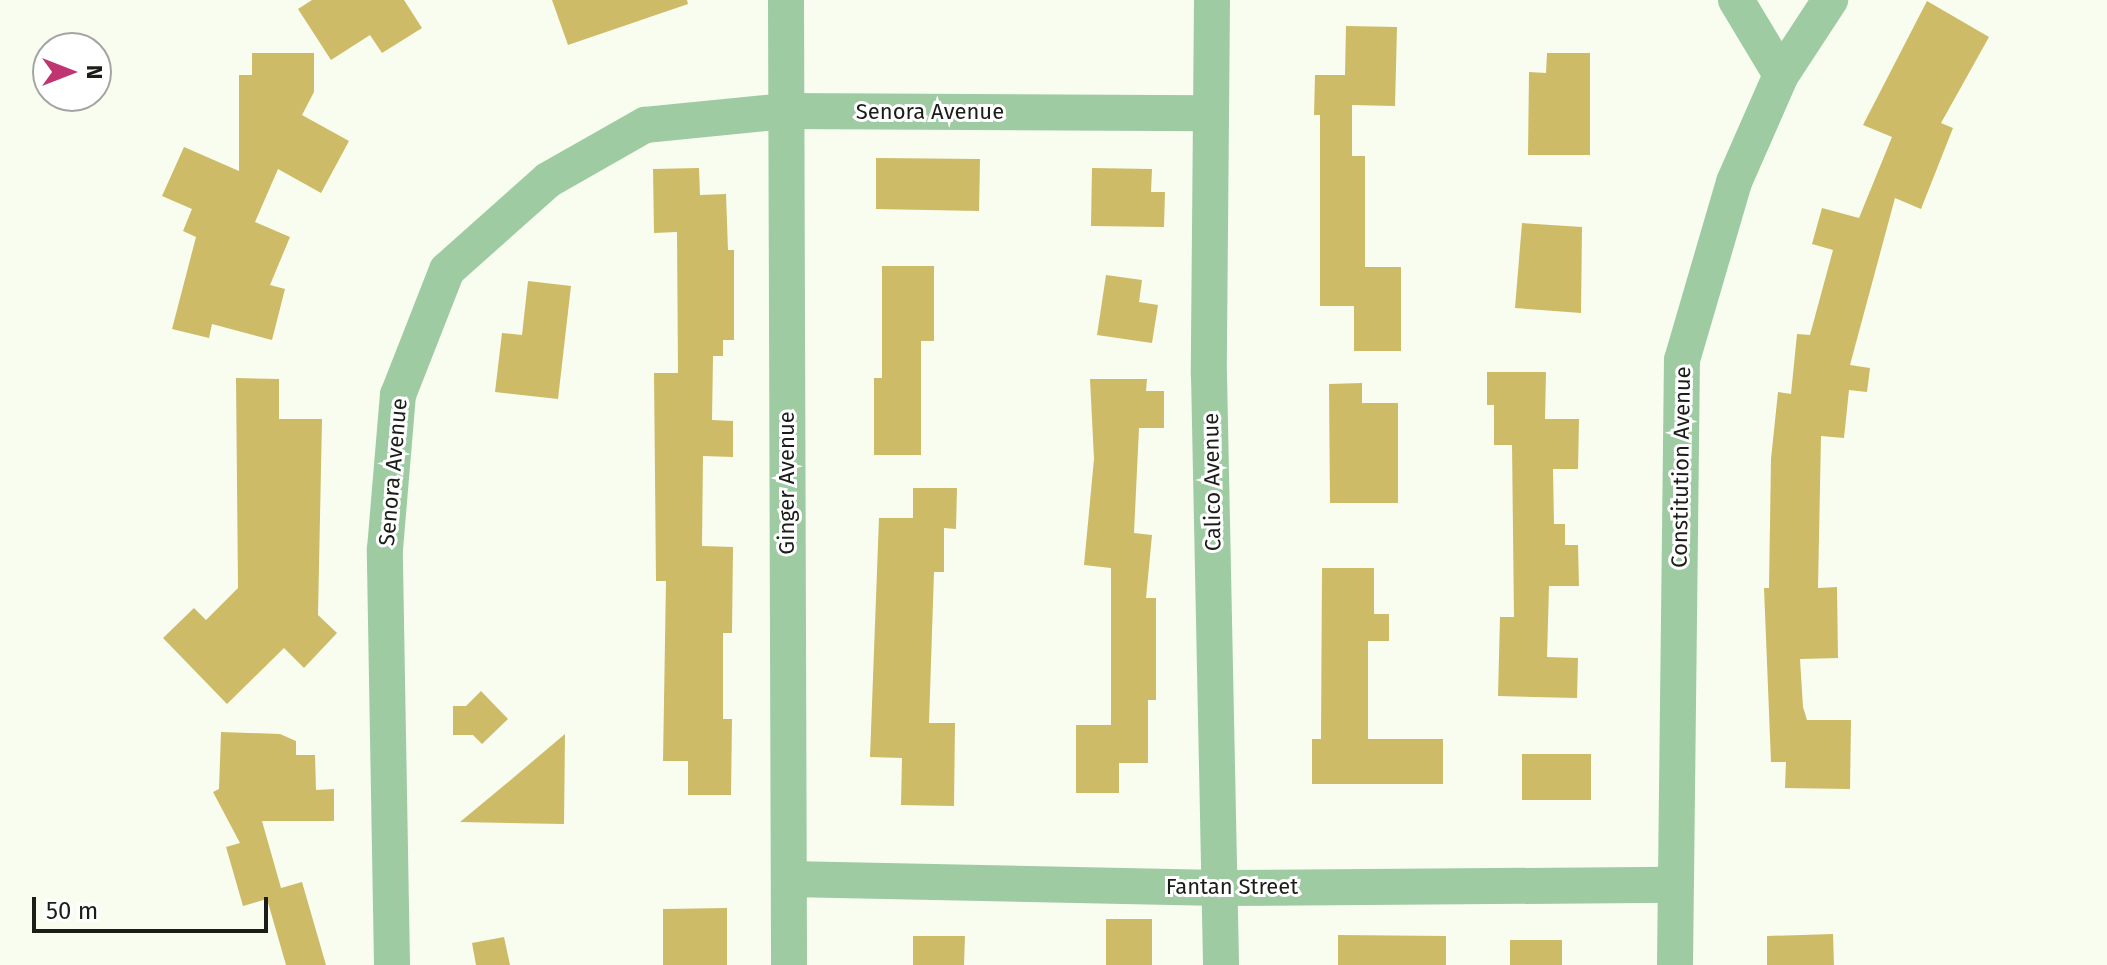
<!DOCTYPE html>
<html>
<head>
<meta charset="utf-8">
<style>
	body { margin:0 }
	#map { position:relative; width:2107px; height:965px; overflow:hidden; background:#f8fdef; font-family:"Fira Sans",sans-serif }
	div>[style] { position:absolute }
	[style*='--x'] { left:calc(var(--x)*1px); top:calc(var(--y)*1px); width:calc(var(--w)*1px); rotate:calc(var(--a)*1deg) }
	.building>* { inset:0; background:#cdbb68 }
	.minor>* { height:36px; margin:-18px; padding:0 18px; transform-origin:18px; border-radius:18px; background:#9ecba2 }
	span { translate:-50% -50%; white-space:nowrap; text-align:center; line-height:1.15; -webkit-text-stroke:6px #fff; paint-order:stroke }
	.street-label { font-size:22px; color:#1b1d18 }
	.north { position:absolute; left:32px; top:32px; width:80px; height:80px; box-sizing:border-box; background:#fff; border:2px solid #a4a5a3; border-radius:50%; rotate:90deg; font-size:22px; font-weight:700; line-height:32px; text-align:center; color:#1b1d18 }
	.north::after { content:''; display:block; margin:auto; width:28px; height:36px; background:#bf3570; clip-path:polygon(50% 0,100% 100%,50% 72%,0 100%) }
	.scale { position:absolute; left:32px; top:897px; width:236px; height:36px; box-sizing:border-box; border:4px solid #1b1d18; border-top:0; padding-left:10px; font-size:24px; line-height:28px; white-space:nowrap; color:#1b1d18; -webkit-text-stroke:6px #fff; paint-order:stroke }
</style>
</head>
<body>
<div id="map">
	<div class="building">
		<div style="clip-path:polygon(312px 0,404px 0,422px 28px,382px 53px,370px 35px,331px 60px,298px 9px)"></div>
		<div style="clip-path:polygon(552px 0,687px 0,688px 4px,568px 45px)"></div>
		<div style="clip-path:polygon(1927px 1px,1989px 37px,1941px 123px,1953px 128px,1921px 209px,1895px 198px,1850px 365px,1870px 368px,1867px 392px,1849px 390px,1844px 438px,1821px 436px,1818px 588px,1837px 587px,1838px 658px,1800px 659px,1803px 707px,1807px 720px,1851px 720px,1850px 789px,1785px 788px,1786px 762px,1771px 762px,1764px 588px,1769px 588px,1771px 459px,1778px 392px,1791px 394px,1797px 334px,1810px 335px,1833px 250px,1812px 244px,1822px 208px,1859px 218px,1892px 137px,1863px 125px)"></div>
		<div style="clip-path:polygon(1346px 26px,1397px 27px,1395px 106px,1352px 105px,1352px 156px,1365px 156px,1365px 267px,1401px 267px,1401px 351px,1354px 351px,1354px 306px,1320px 306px,1320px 115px,1314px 115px,1315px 75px,1345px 75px)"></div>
		<div style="clip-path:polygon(252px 53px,314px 53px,314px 92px,302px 115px,349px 141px,321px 193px,278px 169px,255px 222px,290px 237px,270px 285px,285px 289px,272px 340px,212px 324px,209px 338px,172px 329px,196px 237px,183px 231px,192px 209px,162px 196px,184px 147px,239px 171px,239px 75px,252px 75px)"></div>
		<div style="clip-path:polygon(1547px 53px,1590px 53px,1590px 155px,1528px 155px,1529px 72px,1546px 73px)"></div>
		<div style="clip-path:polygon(876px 158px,980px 159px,979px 211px,876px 209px)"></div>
		<div style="clip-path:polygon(699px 168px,700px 195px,726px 194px,728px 250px,734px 250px,734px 340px,723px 340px,723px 356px,713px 356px,712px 420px,733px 421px,733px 457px,703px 456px,702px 546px,733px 547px,732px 633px,723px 633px,723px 719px,732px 719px,731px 795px,688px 795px,688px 761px,663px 761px,666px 581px,656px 581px,654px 373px,678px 373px,677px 232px,654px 233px,653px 169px)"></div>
		<div style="clip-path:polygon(1092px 168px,1152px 169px,1151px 192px,1165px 192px,1164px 227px,1091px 226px)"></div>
		<div style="clip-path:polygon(1522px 223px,1582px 227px,1581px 313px,1515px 308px)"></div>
		<div style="clip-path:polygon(882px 266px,934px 266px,934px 341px,921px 341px,921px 455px,874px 455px,874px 378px,882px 378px)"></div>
		<div style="clip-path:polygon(1106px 275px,1142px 280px,1139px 302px,1158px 305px,1152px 343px,1097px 335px)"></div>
		<div style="clip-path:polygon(528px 281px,571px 286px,558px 399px,495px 392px,502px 333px,522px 335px)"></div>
		<div style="clip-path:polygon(1487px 372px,1546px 372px,1545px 419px,1579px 419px,1578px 469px,1553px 469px,1554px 524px,1565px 524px,1565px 545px,1578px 545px,1579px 586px,1549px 586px,1547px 657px,1578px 658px,1577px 698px,1498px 696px,1500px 617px,1514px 617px,1512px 445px,1494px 445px,1494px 405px,1487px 405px)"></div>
		<div style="clip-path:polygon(236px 378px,279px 379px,279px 419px,322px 419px,318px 615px,337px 633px,304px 668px,284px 648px,227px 704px,163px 638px,194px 608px,206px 620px,238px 588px)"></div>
		<div style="clip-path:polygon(1090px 379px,1147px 379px,1146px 391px,1164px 391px,1164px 428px,1139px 428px,1134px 533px,1152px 535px,1146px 598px,1156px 598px,1156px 700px,1148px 700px,1148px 763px,1119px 763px,1119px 793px,1076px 793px,1076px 725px,1111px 725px,1111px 568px,1084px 565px,1094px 459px)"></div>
		<div style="clip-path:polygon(1362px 383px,1362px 403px,1398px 403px,1398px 503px,1330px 503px,1329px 384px)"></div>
		<div style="clip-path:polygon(913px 488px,957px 488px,956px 529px,944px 528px,944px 572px,934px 572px,929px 723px,955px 723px,954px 806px,901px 805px,902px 758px,870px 757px,879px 518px,913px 518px)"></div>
		<div style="clip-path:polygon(1322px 568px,1374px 568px,1374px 614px,1389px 614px,1389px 641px,1368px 641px,1368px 739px,1443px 739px,1443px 784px,1312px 784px,1312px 739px,1321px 739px)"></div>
		<div style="clip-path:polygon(481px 691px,508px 719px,482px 744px,473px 735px,453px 735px,453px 706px,466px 706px)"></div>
		<div style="clip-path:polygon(221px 732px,280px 734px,296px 741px,296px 755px,315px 755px,316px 790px,334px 789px,334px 821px,262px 821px,281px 888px,302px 882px,326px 965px,286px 965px,267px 899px,243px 906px,226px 847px,240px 843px,213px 792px,219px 789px)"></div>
		<div style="clip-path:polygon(565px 734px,564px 824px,460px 822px,507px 783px)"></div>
		<div style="clip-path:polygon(1522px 754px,1591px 754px,1591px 800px,1522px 800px)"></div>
		<div style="clip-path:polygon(727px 908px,727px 965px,663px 965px,663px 909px)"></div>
		<div style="clip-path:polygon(1106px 919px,1152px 919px,1152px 965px,1106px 965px)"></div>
		<div style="clip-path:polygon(1833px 934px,1834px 965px,1767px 965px,1767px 936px)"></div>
		<div style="clip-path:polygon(1338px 935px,1446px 936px,1446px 965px,1338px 965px)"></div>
		<div style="clip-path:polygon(913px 936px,965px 936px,964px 965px,913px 965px)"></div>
		<div style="clip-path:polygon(504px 937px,510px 965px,476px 965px,472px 943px)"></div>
		<div style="clip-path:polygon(1510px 940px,1562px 940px,1562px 965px,1510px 965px)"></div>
	</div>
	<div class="minor">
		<div style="--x:786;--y:0;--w:965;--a:89.82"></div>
		<div style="--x:1212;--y:0;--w:375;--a:90.5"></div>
		<div style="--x:1209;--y:375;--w:590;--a:88.83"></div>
		<div style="--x:1736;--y:0;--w:87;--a:59"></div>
		<div style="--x:789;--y:879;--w:431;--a:1.2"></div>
		<div style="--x:1220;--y:888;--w:454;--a:-0.4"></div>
		<div style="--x:392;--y:965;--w:416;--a:-91"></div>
		<div style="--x:385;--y:549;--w:155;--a:-85.2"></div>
		<div style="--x:398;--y:395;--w:134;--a:-68.6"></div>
		<div style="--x:447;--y:270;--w:135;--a:-41.7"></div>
		<div style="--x:548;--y:180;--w:112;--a:-29.6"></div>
		<div style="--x:645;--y:125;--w:142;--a:-5.7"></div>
		<div style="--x:786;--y:111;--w:422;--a:0.3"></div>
		<div style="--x:1675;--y:965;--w:605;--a:-89.34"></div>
		<div style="--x:1682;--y:360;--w:185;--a:-73.7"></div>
		<div style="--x:1734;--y:182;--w:117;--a:-66.3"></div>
		<div style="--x:1781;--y:75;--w:90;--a:-56.8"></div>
	</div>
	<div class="street-label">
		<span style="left:930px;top:112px">Senora Avenue</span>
		<span style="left:1681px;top:467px;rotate:-89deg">Constitution Avenue</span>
		<span style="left:393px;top:472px;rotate:-85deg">Senora Avenue</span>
		<span style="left:1212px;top:482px;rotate:-91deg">Calico Avenue</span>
		<span style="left:787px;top:483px;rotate:-90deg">Ginger Avenue</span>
		<span style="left:1232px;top:887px">Fantan Street</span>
	</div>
	<div class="north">N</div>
	<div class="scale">50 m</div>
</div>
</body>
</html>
